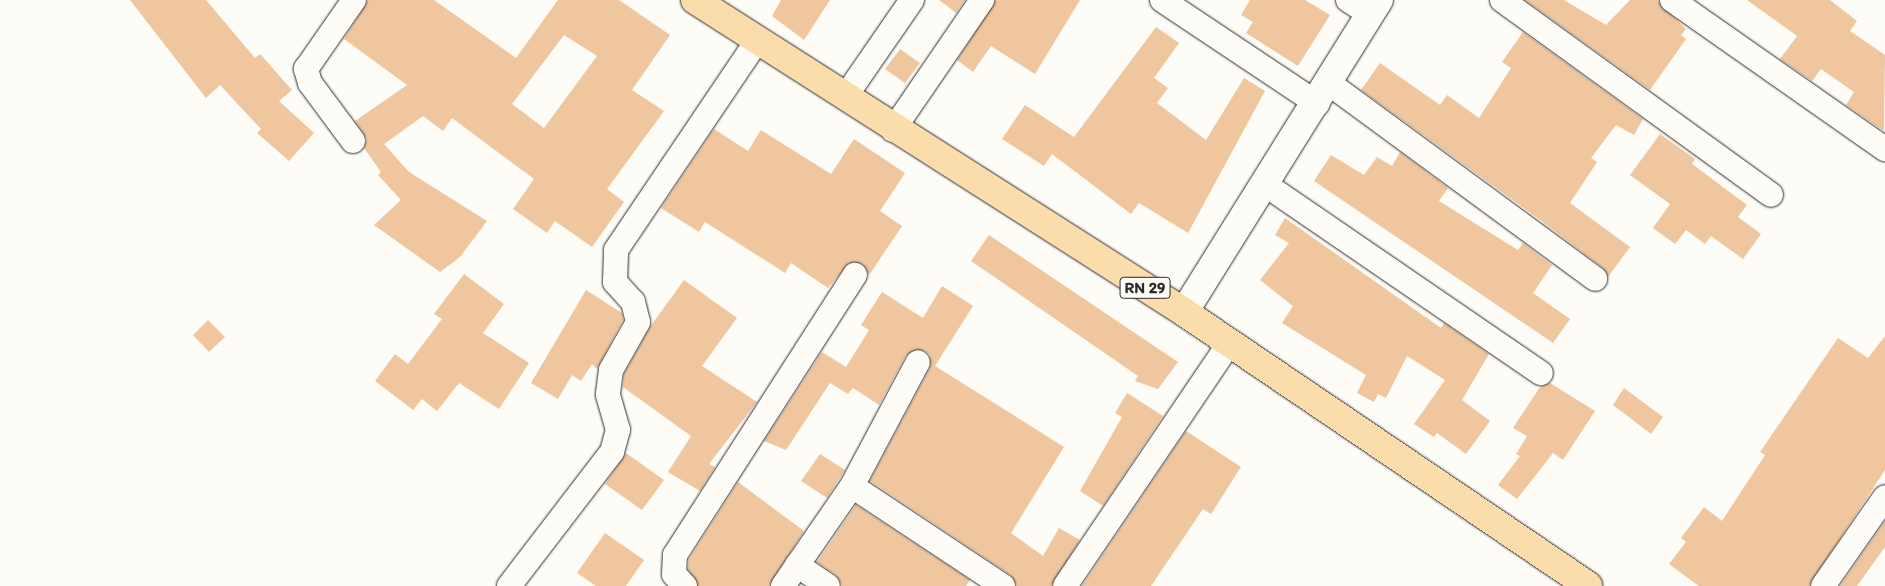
<!DOCTYPE html>
<html>
<head>
<meta charset="utf-8">
<style>
	body { margin:0 }
	#map { position:relative; width:1885px; height:586px; overflow:hidden; background:#fdfcf7; font-family:Itim,sans-serif }
	div>[style] { position:absolute }
	[style*='--x'] { left:calc(var(--x)*1px); top:calc(var(--y)*1px); width:calc(var(--w)*1px); rotate:calc(var(--a)*1deg) }
	.building>* { inset:0; background:#efc69e }
	.roads { filter:drop-shadow(0 0 1px #2b2b2b) drop-shadow(0 0 1px #2b2b2b) }
	.minor>* { height:24px; margin:-12px; padding:0 12px; transform-origin:12px; border-radius:12px; background:#fdfcf7 }
	.secondary>* { height:28px; margin:-14px; padding:0 14px; transform-origin:14px; border-radius:14px; background:#fdfcf7 }
	.primary>* { height:28px; margin:-14px; padding:0 14px; transform-origin:14px; border-radius:14px; background:#faddab }
	span { translate:-50% -50%; white-space:nowrap; text-align:center; line-height:1.15; -webkit-text-stroke:4px #fdfcf7; paint-order:stroke }
	.shield-label span { padding:1px 4px; background:#fdfcf7; border:1px solid; border-radius:4px; -webkit-text-stroke-width:0 }
	.shield-label { font-size:16px; color:#2b2b2b; font-weight:700 }
</style>
</head>
<body>
<div id="map">
	<div class="building">
		<div style="clip-path:polygon(130px 0,206px 0,255px 58px,260px 54px,292px 90px,279px 101px,314px 133px,289px 161px,257px 133px,261px 129px,220px 85px,206px 98px)"></div>
		<div style="clip-path:polygon(evenodd,368px 0,434px 0,516px 58px,558px 0,619px 0,670px 35px,632px 90px,664px 111px,607px 189px,624px 202px,592px 247px,555px 221px,547px 233px,513px 209px,534px 179px,452px 118px,443px 131px,423px 116px,384px 144px,409px 172px,487px 221px,460px 257px,440px 272px,374px 225px,401px 200px,378px 175px,381px 172px,364px 148px,367px 139px,355px 121px,407px 85px,344px 39px,368px 0,564px 35px,597px 56px,544px 128px,512px 104px,564px 35px)"></div>
		<div style="clip-path:polygon(781px 0,830px 0,804px 40px,772px 16px)"></div>
		<div style="clip-path:polygon(939px 0,965px 0,956px 13px)"></div>
		<div style="clip-path:polygon(996px 0,1080px 0,1035px 74px,991px 46px,973px 72px,957px 60px)"></div>
		<div style="clip-path:polygon(1250px 0,1305px 0,1330px 15px,1298px 66px,1246px 33px,1253px 22px,1241px 15px)"></div>
		<div style="clip-path:polygon(1525px 0,1564px 0,1606px 25px,1630px 0,1657px 0,1686px 29px,1681px 35px,1686px 39px,1650px 90px)"></div>
		<div style="clip-path:polygon(1747px 0,1830px 0,1857px 21px,1850px 31px,1885px 55px,1884px 131px,1846px 105px,1854px 92px,1821px 69px,1812px 81px,1780px 59px,1797px 36px)"></div>
		<div style="clip-path:polygon(1156px 27px,1179px 43px,1154px 78px,1168px 88px,1157px 103px,1206px 140px,1244px 78px,1265px 91px,1188px 233px,1139px 203px,1131px 214px,1052px 154px,1044px 166px,1002px 139px,1025px 105px,1074px 137px)"></div>
		<div style="clip-path:polygon(1523px 32px,1643px 119px,1634px 135px,1616px 125px,1591px 158px,1597px 162px,1570px 203px,1630px 247px,1608px 277px,1603px 268px,1539px 219px,1361px 90px,1380px 63px,1440px 105px,1447px 95px,1479px 118px,1511px 68px,1502px 62px)"></div>
		<div style="clip-path:polygon(900px 49px,920px 63px,905px 83px,885px 69px)"></div>
		<div style="clip-path:polygon(714px 129px,748px 151px,761px 130px,831px 174px,854px 139px,905px 173px,880px 211px,902px 226px,869px 275px,863px 264px,849px 263px,828px 288px,791px 263px,785px 273px,705px 222px,699px 232px,661px 208px)"></div>
		<div style="clip-path:polygon(1660px 134px,1695px 159px,1692px 164px,1747px 205px,1738px 217px,1761px 234px,1743px 259px,1711px 236px,1705px 244px,1686px 230px,1675px 244px,1653px 228px,1670px 204px,1630px 175px)"></div>
		<div style="clip-path:polygon(1400px 152px,1448px 188px,1439px 201px,1518px 250px,1523px 243px,1552px 265px,1533px 293px,1570px 319px,1553px 343px,1314px 181px,1331px 155px,1364px 175px,1377px 157px,1392px 166px)"></div>
		<div style="clip-path:polygon(1285px 218px,1441px 328px,1444px 323px,1489px 354px,1462px 400px,1490px 421px,1466px 454px,1437px 433px,1434px 437px,1414px 424px,1445px 380px,1407px 356px,1386px 398px,1378px 394px,1374px 402px,1357px 393px,1366px 375px,1282px 323px,1293px 306px,1260px 280px,1289px 243px,1275px 235px)"></div>
		<div style="clip-path:polygon(989px 235px,1178px 362px,1158px 389px,1135px 381px,1138px 376px,971px 261px)"></div>
		<div style="clip-path:polygon(464px 274px,504px 304px,483px 333px,529px 363px,499px 409px,459px 383px,437px 411px,422px 399px,413px 410px,375px 381px,395px 354px,408px 364px,442px 319px,434px 314px)"></div>
		<div style="clip-path:polygon(684px 280px,737px 318px,702px 366px,757px 402px,709px 464px,715px 467px,700px 491px,668px 472px,691px 436px,623px 387px,624px 374px,650px 327px)"></div>
		<div style="clip-path:polygon(942px 286px,973px 306px,935px 366px,1064px 447px,1011px 533px,1043px 556px,1059px 528px,1080px 540px,1051px 586px,1017px 586px,1011px 575px,870px 481px,930px 368px,930px 355px,924px 350px,906px 355px,879px 405px,853px 388px,848px 394px,830px 383px,786px 450px,764px 441px,822px 352px,846px 367px,869px 330px,861px 325px,882px 292px,923px 318px)"></div>
		<div style="clip-path:polygon(586px 290px,622px 313px,623px 320px,597px 369px,592px 364px,581px 381px,572px 375px,558px 399px,531px 383px)"></div>
		<div style="clip-path:polygon(208px 320px,225px 337px,209px 352px,193px 335px)"></div>
		<div style="clip-path:polygon(1885px 336px,1885px 470px,1809px 586px,1699px 586px,1669px 564px,1686px 542px,1681px 538px,1704px 507px,1722px 521px,1765px 455px,1760px 452px,1838px 338px,1868px 358px)"></div>
		<div style="clip-path:polygon(1550px 383px,1595px 411px,1563px 460px,1553px 453px,1517px 499px,1498px 485px,1520px 456px,1516px 454px,1527px 436px,1513px 428px,1540px 387px)"></div>
		<div style="clip-path:polygon(1624px 388px,1663px 417px,1651px 434px,1613px 405px)"></div>
		<div style="clip-path:polygon(1127px 393px,1163px 416px,1103px 506px,1080px 491px,1122px 417px,1115px 413px)"></div>
		<div style="clip-path:polygon(1186px 431px,1241px 467px,1211px 514px,1203px 509px,1151px 586px,1082px 586px)"></div>
		<div style="clip-path:polygon(626px 453px,664px 480px,642px 510px,605px 484px)"></div>
		<div style="clip-path:polygon(820px 454px,845px 470px,827px 498px,801px 481px)"></div>
		<div style="clip-path:polygon(738px 482px,804px 531px,769px 586px,698px 586px,688px 569px,689px 559px)"></div>
		<div style="clip-path:polygon(856px 505px,970px 580px,966px 586px,842px 586px,836px 575px,817px 562px)"></div>
		<div style="clip-path:polygon(1885px 521px,1885px 547px,1857px 586px,1840px 586px)"></div>
		<div style="clip-path:polygon(605px 533px,644px 560px,626px 586px,596px 586px,577px 573px)"></div>
	</div>
	<div class="roads">
		<div class="minor">
			<div style="--x:1162;--y:0;--w:187;--a:33.7"></div>
			<div style="--x:1348;--y:0;--w:27;--a:33"></div>
			<div style="--x:1502;--y:0;--w:332;--a:35.9"></div>
			<div style="--x:1672;--y:0;--w:260;--a:35"></div>
			<div style="--x:1330;--y:84;--w:329;--a:36.3"></div>
			<div style="--x:845;--y:97;--w:118;--a:-55.4"></div>
			<div style="--x:893;--y:130;--w:158;--a:-55.6"></div>
			<div style="--x:353;--y:141;--w:72;--a:-126.6"></div>
			<div style="--x:310;--y:83;--w:15;--a:-106"></div>
			<div style="--x:306;--y:69;--w:84;--a:-55.2"></div>
			<div style="--x:1266;--y:185;--w:333;--a:34.4"></div>
			<div style="--x:852;--y:486;--w:181;--a:33.5"></div>
			<div style="--x:797;--y:565;--w:37;--a:34"></div>
			<div style="--x:509;--y:586;--w:169;--a:-52.5"></div>
			<div style="--x:612;--y:452;--w:23;--a:-75"></div>
			<div style="--x:618;--y:430;--w:37;--a:-106"></div>
			<div style="--x:608;--y:394;--w:24;--a:-83"></div>
			<div style="--x:611;--y:370;--w:55;--a:-60.6"></div>
			<div style="--x:638;--y:322;--w:21;--a:-104"></div>
			<div style="--x:633;--y:302;--w:27;--a:-132"></div>
			<div style="--x:615;--y:282;--w:32;--a:-88"></div>
			<div style="--x:616;--y:250;--w:252;--a:-56"></div>
			<div style="--x:685;--y:586;--w:16;--a:-133"></div>
			<div style="--x:674;--y:574;--w:19;--a:-87"></div>
			<div style="--x:675;--y:555;--w:333;--a:-57.3"></div>
			<div style="--x:783;--y:586;--w:121;--a:-55.4"></div>
			<div style="--x:852;--y:486;--w:140;--a:-62"></div>
			<div style="--x:1065;--y:586;--w:292;--a:-55.9"></div>
			<div style="--x:1823;--y:586;--w:108;--a:-55.1"></div>
		</div>
		<div class="secondary">
			<div style="--x:1184;--y:312;--w:368;--a:-58"></div>
		</div>
		<div class="primary">
			<div style="--x:695;--y:0;--w:580;--a:32.54"></div>
			<div style="--x:1184;--y:312;--w:488;--a:34.1"></div>
		</div>
	</div>
	<div class="shield-label">
		<span style="left:1145px;top:288px">RN 29</span>
	</div>
</div>
</body>
</html>
